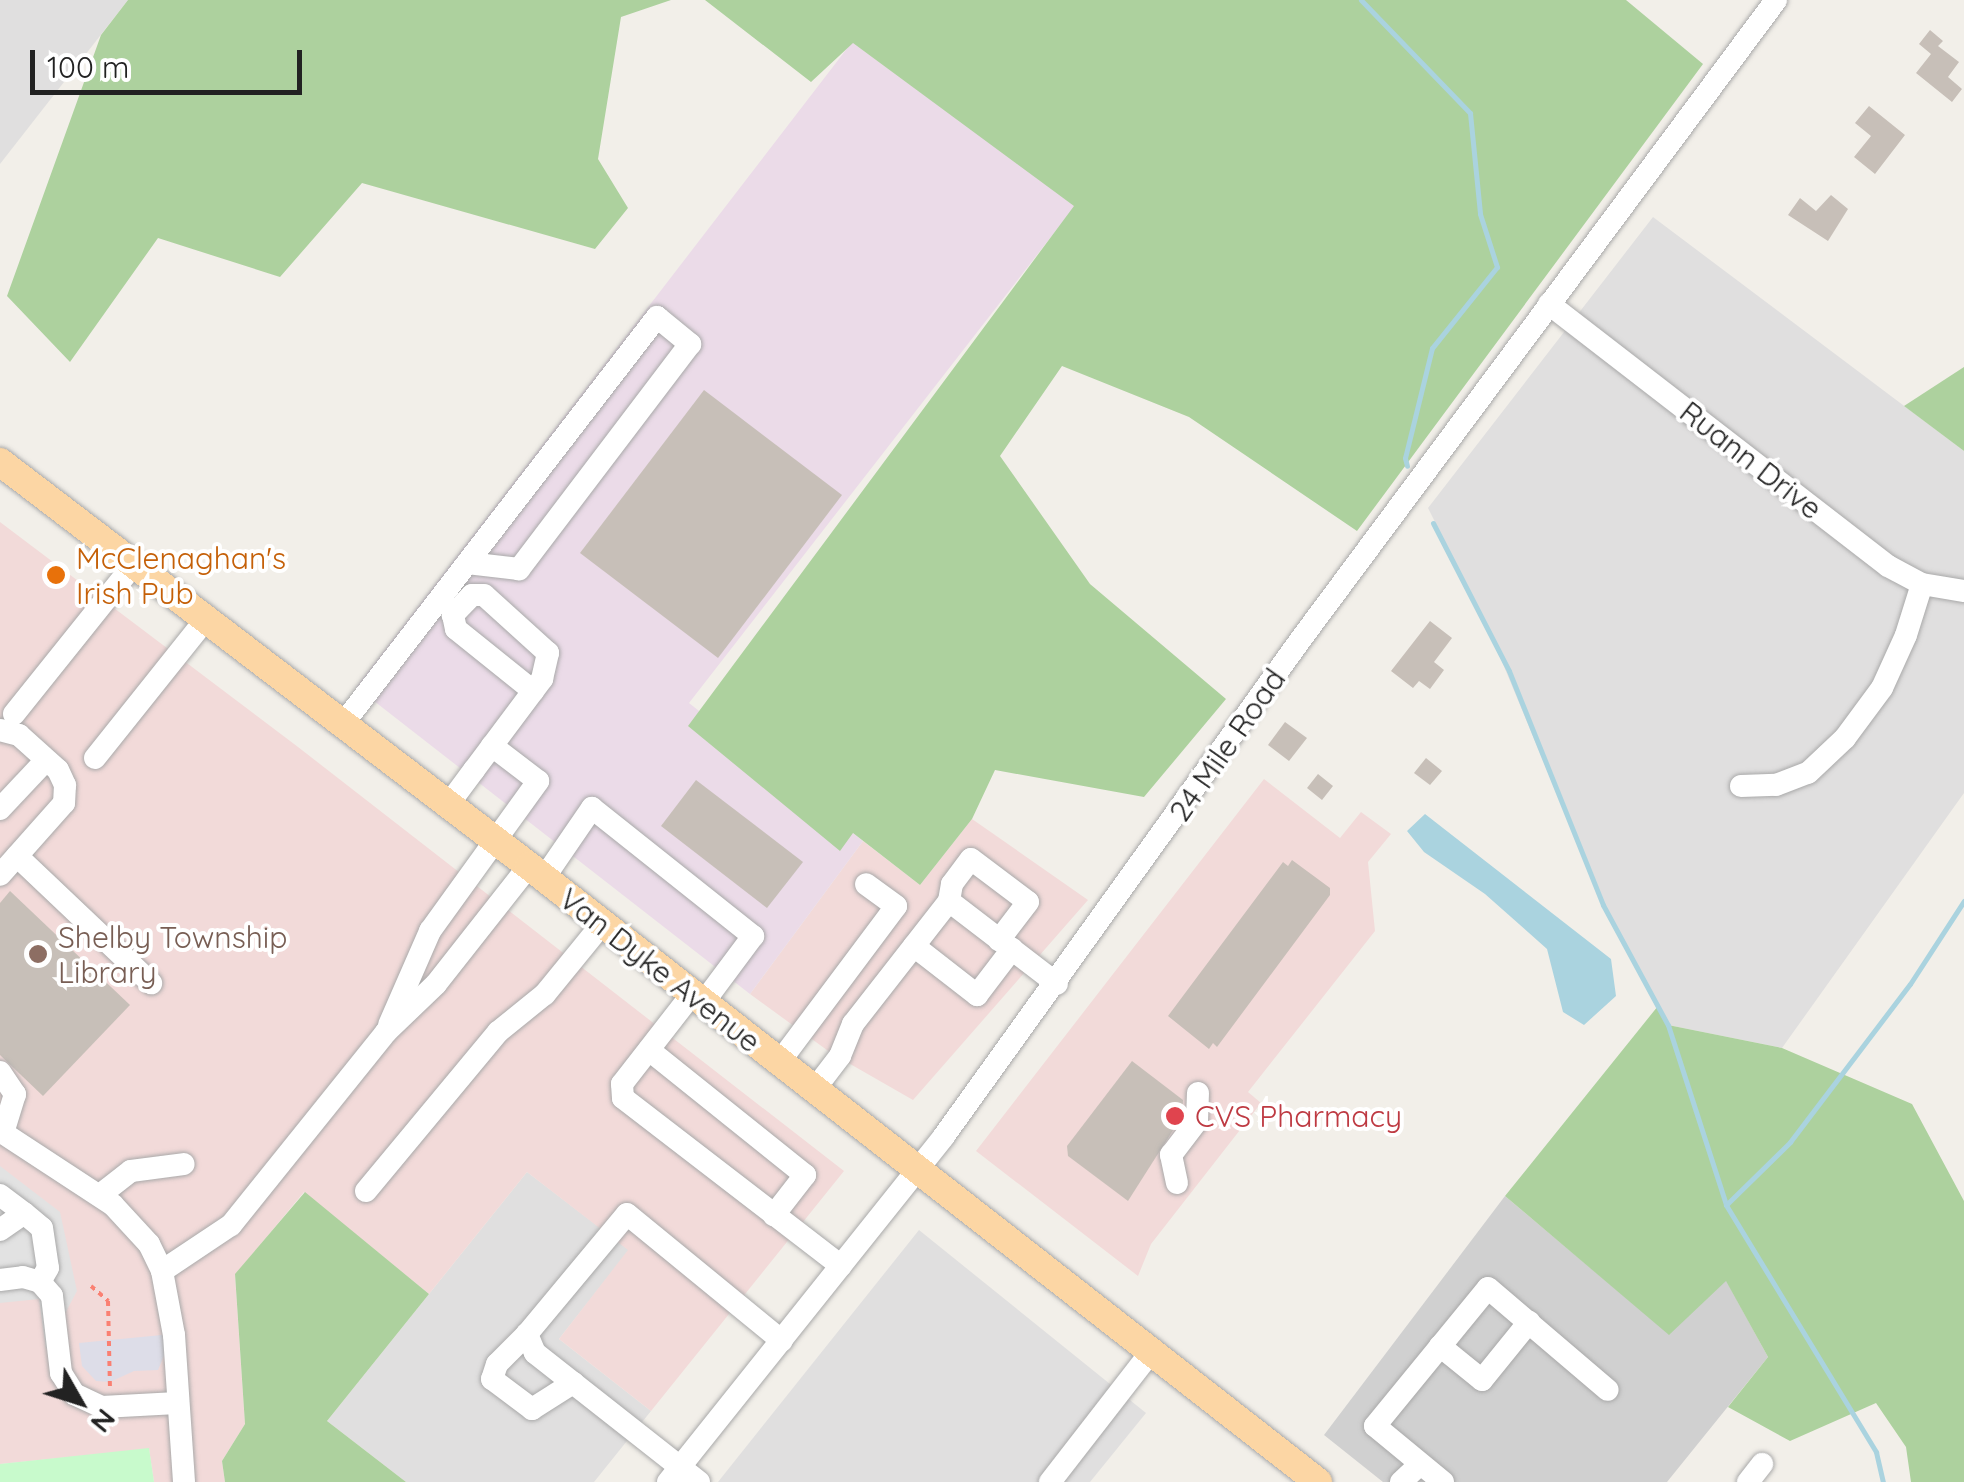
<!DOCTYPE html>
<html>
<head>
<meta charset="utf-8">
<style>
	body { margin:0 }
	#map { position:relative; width:1964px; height:1482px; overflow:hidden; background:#f2efe9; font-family:Quicksand,sans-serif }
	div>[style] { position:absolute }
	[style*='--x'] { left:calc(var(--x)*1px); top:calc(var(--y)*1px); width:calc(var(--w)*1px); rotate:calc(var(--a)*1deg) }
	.residential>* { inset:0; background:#e0dfdf }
	.commercial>* { inset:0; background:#f2dad9 }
	.industrial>* { inset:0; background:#ebdbe8 }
	.religious>* { inset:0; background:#d0d0d0 }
	.forest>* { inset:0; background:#add19e }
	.park>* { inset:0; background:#c8facc }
	.parking>* { inset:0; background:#e2e2e2 }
	.plaza>* { inset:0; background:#dddde8 }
	.water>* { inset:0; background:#aad3df }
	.stream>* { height:5px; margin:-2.5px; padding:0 2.5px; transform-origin:2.5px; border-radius:2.5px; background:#aad3df }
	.building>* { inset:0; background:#c7bfb8 }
	.path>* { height:4px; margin-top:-2px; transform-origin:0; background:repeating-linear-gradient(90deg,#fa8072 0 5px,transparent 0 10px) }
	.roads { filter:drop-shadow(0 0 2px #a9a9a9) drop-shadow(0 0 2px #a9a9a9) }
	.minor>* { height:22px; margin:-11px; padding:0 11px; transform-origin:11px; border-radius:11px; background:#fff }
	.major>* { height:28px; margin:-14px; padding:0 14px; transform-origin:14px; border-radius:14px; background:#fcd6a4 }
	.dots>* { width:28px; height:28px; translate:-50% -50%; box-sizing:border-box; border:5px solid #fff; border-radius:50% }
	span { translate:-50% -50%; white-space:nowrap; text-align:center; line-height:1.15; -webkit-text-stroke:8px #fff; paint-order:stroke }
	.street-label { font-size:30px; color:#222 }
	.food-label { font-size:30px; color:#c56008 }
	.left { translate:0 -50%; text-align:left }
	.education-label { font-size:30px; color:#785e54 }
	.health-label { font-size:30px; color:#be3a42 }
	.north { position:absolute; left:30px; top:1352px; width:100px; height:100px; -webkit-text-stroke:8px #fff; paint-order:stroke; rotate:129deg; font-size:28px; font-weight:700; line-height:40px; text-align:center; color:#222 }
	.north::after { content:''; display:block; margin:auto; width:35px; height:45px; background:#222; clip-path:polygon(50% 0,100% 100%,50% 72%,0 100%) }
	.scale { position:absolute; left:30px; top:50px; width:272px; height:45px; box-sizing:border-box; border:5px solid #222; border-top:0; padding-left:12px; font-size:30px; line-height:35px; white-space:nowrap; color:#222; -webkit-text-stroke:8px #fff; paint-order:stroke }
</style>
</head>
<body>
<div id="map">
	<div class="residential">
		<div style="clip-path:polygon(0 0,128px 0,0 164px)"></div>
		<div style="clip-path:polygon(1653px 217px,1964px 451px,1964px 793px,1782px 1048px,1668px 1025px,1603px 905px,1488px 628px,1428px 508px)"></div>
		<div style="clip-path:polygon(527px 1172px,629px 1250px,559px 1339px,651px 1411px,594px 1482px,406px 1482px,327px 1421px)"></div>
		<div style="clip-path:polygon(919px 1230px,1146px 1413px,1090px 1482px,718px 1482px)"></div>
	</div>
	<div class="commercial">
		<div style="clip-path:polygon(0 522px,298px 747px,844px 1171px,651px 1411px,559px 1339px,628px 1250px,527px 1172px,429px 1294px,304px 1192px,235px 1275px,245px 1424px,222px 1461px,225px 1482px,154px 1482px,149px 1449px,0 1464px)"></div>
		<div style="clip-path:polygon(1264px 779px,1340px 838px,1361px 812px,1391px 834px,1368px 862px,1375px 931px,1248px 1092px,1261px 1103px,1151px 1244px,1138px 1276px,976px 1151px)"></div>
		<div style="clip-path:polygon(972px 819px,1088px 900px,913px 1100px,831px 1053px,750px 994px,863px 841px,920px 885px)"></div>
	</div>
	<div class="industrial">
		<div style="clip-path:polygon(852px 42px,1075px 206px,689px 703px,863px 841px,750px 994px,356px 687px)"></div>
	</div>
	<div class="religious">
		<div style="clip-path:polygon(1505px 1196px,1669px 1334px,1726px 1280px,1768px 1357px,1667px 1482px,1383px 1482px,1324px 1435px)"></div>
	</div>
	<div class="forest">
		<div style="clip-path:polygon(128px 0,671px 0,621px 17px,598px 159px,628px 208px,595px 249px,362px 183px,280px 277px,158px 238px,70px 362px,7px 296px,101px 35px)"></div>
		<div style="clip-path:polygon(705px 0,1626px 0,1703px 64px,1357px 531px,1189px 417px,1062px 366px,1000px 456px,1090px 584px,1226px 699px,1144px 797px,995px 770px,972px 819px,920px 885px,853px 833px,840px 851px,688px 726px,1074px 206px,853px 43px,811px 82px)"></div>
		<div style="clip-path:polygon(1964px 367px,1964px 451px,1904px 406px)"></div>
		<div style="clip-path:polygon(1658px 1006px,1668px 1025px,1782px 1048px,1912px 1104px,1964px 1201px,1964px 1482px,1911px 1482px,1906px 1447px,1876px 1403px,1790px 1441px,1728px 1407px,1768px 1357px,1726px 1281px,1669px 1335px,1505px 1196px)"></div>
		<div style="clip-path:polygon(305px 1192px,429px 1294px,327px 1421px,406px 1482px,225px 1482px,222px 1461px,245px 1424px,235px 1274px)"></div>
	</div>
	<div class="park">
		<div style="clip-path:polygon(149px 1448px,154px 1482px,0 1482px,0 1464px)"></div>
	</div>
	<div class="parking">
		<div style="clip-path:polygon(0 1166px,60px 1212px,77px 1291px,46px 1349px,39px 1299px,0 1303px)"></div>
	</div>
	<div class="plaza">
		<div style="clip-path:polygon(162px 1335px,168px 1346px,158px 1370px,134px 1371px,110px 1382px,96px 1381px,82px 1366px,79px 1343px)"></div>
	</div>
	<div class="water">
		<div style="clip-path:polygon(1425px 814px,1611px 959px,1616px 996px,1584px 1025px,1563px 1012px,1547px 949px,1485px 894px,1424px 852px,1407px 831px)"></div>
	</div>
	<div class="stream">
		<div style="--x:1361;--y:0;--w:157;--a:46"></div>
		<div style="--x:1470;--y:113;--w:101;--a:84.3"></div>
		<div style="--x:1480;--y:214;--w:56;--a:72.2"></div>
		<div style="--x:1497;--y:267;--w:104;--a:128.7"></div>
		<div style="--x:1432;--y:348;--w:113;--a:103.8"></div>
		<div style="--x:1405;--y:458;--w:8;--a:76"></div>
		<div style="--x:1433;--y:523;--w:166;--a:62.8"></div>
		<div style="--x:1509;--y:671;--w:252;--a:68.1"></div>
		<div style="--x:1603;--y:905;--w:136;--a:61.6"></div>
		<div style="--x:1668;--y:1025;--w:189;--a:72.1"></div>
		<div style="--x:1726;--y:1205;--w:289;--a:58.7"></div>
		<div style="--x:1876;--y:1452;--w:31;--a:77"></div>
		<div style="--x:1726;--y:1205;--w:90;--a:-44.5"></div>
		<div style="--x:1790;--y:1142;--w:198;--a:-52.8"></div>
		<div style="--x:1910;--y:984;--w:99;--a:-57"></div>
	</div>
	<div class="building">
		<div style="clip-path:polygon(1930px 30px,1943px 41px,1938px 46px,1959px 62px,1948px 77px,1962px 89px,1952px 102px,1916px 73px,1931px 54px,1919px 44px)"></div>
		<div style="clip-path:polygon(1869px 106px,1905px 135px,1875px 174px,1854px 157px,1871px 136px,1855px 123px)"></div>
		<div style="clip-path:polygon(1831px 195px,1848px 209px,1828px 241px,1788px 215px,1800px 198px,1816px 211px)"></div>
		<div style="clip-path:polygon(704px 390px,842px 495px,718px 658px,580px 553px)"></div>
		<div style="clip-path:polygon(1430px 621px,1452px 638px,1434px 662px,1444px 670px,1430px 689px,1419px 681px,1413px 688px,1391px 671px)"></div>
		<div style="clip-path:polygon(1285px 722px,1307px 738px,1289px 761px,1268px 745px)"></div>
		<div style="clip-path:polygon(1426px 758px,1442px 771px,1430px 785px,1414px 773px)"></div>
		<div style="clip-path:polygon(1318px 774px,1333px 786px,1322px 800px,1307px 788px)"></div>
		<div style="clip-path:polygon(696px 780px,803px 862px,767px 908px,661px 826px)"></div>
		<div style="clip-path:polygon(1292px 860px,1330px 888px,1330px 895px,1217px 1047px,1213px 1043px,1209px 1049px,1168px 1016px,1283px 862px,1288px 866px)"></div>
		<div style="clip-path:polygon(10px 891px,130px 1005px,43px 1096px,0 1055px,0 903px)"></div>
		<div style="clip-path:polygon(1132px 1061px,1183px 1100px,1182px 1116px,1128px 1201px,1068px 1156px,1067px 1146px)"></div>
	</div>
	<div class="path">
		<div style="--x:91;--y:1286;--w:23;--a:41"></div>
		<div style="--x:108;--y:1301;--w:87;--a:88.7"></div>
	</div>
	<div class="roads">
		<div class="minor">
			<div style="--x:1549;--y:304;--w:428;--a:37.7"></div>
			<div style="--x:1888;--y:566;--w:38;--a:28"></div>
			<div style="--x:1922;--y:584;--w:43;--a:9.5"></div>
			<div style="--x:14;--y:714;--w:192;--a:-51.3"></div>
			<div style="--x:343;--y:724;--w:514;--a:-52.35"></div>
			<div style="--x:657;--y:317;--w:43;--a:39.3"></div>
			<div style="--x:690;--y:344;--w:283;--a:127.2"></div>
			<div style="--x:519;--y:569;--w:52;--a:-173.4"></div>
			<div style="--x:0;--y:730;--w:20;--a:15"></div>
			<div style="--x:19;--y:735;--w:52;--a:41.9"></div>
			<div style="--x:58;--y:770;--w:17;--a:65"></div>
			<div style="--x:65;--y:785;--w:18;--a:93"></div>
			<div style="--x:64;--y:803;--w:96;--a:131.6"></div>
			<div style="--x:95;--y:758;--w:178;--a:-51.4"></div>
			<div style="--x:1741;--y:786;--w:35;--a:-2"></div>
			<div style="--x:1776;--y:785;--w:34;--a:-21"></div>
			<div style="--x:1808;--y:773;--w:51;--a:-43.4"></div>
			<div style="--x:1845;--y:738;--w:62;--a:-53.5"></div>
			<div style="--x:1882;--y:688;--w:58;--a:-65.6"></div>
			<div style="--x:1906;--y:635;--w:53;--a:-72.6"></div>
			<div style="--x:448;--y:805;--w:44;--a:-53.4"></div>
			<div style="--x:474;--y:770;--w:114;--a:-53.2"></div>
			<div style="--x:542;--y:679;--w:27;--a:-77"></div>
			<div style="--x:548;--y:653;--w:86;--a:-137.8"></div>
			<div style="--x:484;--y:595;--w:12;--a:180"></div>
			<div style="--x:472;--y:595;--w:28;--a:134"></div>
			<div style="--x:453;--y:615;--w:14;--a:78"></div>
			<div style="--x:456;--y:629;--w:99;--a:38.8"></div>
			<div style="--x:0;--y:809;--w:67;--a:-46.8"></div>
			<div style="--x:17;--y:856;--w:185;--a:43.5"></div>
			<div style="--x:544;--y:878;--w:85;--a:-55.6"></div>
			<div style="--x:592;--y:808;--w:206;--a:38.5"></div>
			<div style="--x:753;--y:936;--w:84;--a:126.7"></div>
			<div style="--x:949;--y:901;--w:17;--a:-80"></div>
			<div style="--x:952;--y:884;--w:31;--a:-53"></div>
			<div style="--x:971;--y:859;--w:71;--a:37"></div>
			<div style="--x:1028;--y:902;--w:48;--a:127.3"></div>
			<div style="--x:914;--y:946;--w:80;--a:37.9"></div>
			<div style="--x:977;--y:995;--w:58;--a:-52.7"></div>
			<div style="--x:692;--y:994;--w:114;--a:127.9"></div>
			<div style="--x:622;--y:1084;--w:14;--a:86"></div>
			<div style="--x:623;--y:1098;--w:275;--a:37.6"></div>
			<div style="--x:389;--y:1025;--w:103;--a:-66.4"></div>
			<div style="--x:430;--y:931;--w:185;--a:-54.2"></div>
			<div style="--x:538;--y:781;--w:58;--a:-142.7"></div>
			<div style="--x:649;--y:1050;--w:200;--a:38.7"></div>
			<div style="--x:805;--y:1175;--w:51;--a:127.8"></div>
			<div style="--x:778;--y:1064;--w:197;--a:-53.2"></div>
			<div style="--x:896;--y:906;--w:37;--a:-144"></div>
			<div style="--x:0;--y:1072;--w:27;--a:56"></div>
			<div style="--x:15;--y:1094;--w:41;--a:107.1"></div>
			<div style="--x:814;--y:1090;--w:43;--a:-52.6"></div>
			<div style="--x:840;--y:1056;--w:35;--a:-68"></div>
			<div style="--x:853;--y:1024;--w:156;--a:-52"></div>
			<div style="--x:949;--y:901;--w:136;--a:37.5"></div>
			<div style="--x:0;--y:1131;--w:135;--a:33.2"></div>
			<div style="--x:113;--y:1205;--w:53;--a:47.3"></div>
			<div style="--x:149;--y:1244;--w:30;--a:64"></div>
			<div style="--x:162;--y:1271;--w:65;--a:79.4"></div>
			<div style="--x:174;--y:1335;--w:147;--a:86.1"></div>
			<div style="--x:1177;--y:1183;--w:29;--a:-102"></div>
			<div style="--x:1171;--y:1155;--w:43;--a:-52.6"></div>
			<div style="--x:1197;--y:1121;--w:28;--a:-88"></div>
			<div style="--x:366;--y:1191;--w:207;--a:-50.3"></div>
			<div style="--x:498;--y:1032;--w:60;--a:-39"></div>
			<div style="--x:545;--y:994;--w:90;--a:-50.8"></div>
			<div style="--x:0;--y:1195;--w:30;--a:37"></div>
			<div style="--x:100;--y:1195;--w:39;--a:-38"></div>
			<div style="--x:131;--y:1171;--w:53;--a:-7.5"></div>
			<div style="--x:0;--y:1230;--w:29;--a:-35"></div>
			<div style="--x:24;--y:1213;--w:23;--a:40"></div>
			<div style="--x:42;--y:1228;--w:40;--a:81.5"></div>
			<div style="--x:48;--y:1268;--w:16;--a:120"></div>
			<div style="--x:162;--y:1271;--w:83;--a:-33.7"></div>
			<div style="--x:231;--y:1225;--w:248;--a:-51.2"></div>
			<div style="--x:386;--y:1032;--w:69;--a:-43.8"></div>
			<div style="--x:436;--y:984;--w:150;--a:-51.8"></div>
			<div style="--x:0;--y:1280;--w:23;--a:-7"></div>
			<div style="--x:23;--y:1277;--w:18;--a:16"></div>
			<div style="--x:40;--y:1282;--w:18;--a:49"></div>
			<div style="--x:52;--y:1296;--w:78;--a:83.3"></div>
			<div style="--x:61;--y:1373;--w:25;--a:58"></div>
			<div style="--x:74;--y:1394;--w:31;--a:25"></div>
			<div style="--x:102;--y:1407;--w:75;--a:-3.1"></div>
			<div style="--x:527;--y:1334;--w:42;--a:135"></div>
			<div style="--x:497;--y:1364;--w:16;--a:108"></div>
			<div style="--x:492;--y:1379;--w:50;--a:36.9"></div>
			<div style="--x:532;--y:1409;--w:49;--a:-32.4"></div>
			<div style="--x:1440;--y:1346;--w:54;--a:39"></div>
			<div style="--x:1482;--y:1380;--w:75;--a:-51"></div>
			<div style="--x:668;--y:1482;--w:443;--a:-51.4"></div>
			<div style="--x:944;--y:1136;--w:612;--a:-54.31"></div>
			<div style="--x:1301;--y:639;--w:796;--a:-53.37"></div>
			<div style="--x:699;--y:1482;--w:209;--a:-141.8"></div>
			<div style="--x:535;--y:1353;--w:21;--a:-113"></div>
			<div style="--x:527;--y:1334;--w:156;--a:-50.2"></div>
			<div style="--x:627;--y:1214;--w:200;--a:39.3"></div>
			<div style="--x:1050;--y:1482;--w:165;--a:-52.2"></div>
			<div style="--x:1401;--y:1482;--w:26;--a:-43"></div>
			<div style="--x:1443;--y:1482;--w:88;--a:-140.5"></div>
			<div style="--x:1375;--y:1426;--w:178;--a:-50.7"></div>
			<div style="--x:1488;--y:1288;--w:157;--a:40.4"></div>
			<div style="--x:1748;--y:1482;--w:23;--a:-52"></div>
		</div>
		<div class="major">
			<div style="--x:0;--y:462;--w:666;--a:37.37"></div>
			<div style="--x:529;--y:866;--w:1001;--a:37.98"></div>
		</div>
	</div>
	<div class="dots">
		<div style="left:56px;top:575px;background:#e8710a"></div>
		<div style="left:38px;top:954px;background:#8d6e63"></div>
		<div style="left:1175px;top:1116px;background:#e0444e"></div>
	</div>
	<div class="street-label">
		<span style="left:1751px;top:460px;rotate:38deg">Ruann Drive</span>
		<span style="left:1227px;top:745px;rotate:-55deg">24 Mile Road</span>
		<span style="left:660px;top:970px;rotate:38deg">Van Dyke Avenue</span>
	</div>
	<div class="food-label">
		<span class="left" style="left:76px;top:575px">McClenaghan's<br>Irish Pub</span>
	</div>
	<div class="education-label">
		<span class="left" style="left:58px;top:954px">Shelby Township<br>Library</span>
	</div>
	<div class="health-label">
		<span class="left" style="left:1195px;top:1116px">CVS Pharmacy</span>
	</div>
	<div class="north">N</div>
	<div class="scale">100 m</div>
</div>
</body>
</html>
